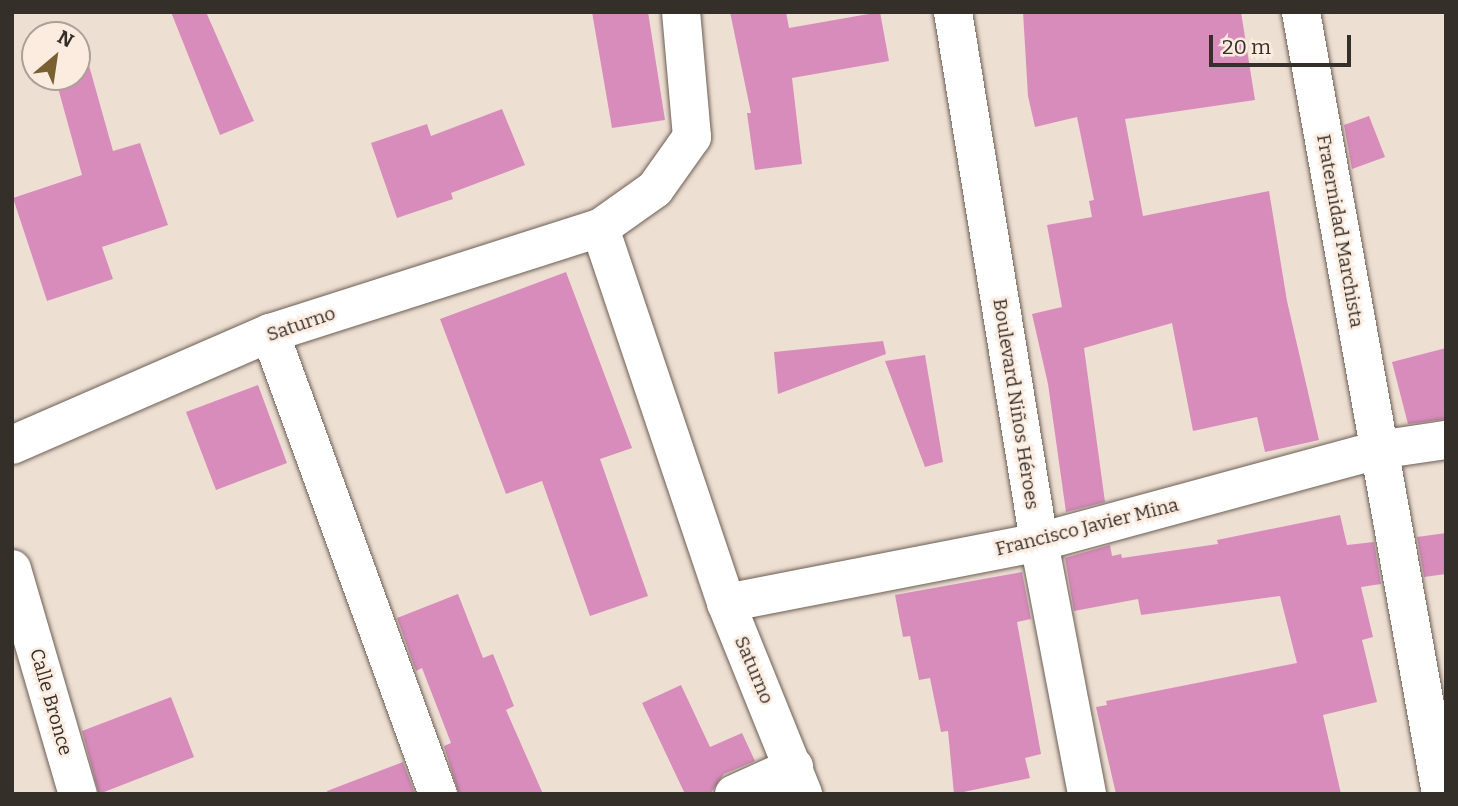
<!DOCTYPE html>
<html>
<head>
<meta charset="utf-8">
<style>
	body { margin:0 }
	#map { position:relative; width:1458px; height:806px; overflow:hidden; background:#eedfd3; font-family:Bitter,serif }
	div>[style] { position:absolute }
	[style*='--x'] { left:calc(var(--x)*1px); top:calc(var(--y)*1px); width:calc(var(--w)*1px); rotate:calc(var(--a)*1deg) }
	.building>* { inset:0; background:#d88cbc }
	.roads { filter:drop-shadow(0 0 2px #6d5f55) drop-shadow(0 0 2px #6d5f55) }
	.minor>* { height:38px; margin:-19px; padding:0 19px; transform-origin:19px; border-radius:19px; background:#fff }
	.tertiary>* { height:38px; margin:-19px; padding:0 19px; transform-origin:19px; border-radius:19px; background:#fff }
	span { translate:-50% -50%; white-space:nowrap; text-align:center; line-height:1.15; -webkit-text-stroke:5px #fcece0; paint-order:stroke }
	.street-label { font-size:19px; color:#352f2a }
	.frame { position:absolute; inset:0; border:14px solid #352f2a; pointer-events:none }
	.north { position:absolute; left:21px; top:21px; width:70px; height:70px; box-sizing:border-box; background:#fcece0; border:2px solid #aca097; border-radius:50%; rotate:29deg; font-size:19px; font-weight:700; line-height:28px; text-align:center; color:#352f2a }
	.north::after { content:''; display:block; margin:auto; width:24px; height:32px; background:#7a6031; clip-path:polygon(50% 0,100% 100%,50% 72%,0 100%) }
	.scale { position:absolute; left:1209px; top:35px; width:142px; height:32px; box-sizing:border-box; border:4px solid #352f2a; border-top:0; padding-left:9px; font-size:21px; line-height:24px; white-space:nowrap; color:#352f2a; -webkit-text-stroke:5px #fcece0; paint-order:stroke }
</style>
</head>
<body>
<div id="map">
	<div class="building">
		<div style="clip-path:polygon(171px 12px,206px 12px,254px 121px,220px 135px)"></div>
		<div style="clip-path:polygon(592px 12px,648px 12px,665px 120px,612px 128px)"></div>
		<div style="clip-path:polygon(730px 12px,786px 12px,789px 28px,880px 12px,889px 61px,792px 78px,802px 164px,755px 170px,747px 113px,751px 113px)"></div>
		<div style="clip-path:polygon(1023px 12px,1241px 12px,1255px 100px,1125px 119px,1143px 216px,1269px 191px,1287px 301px,1319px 440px,1265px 452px,1257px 417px,1193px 431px,1172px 323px,1084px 348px,1105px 502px,1066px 512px,1048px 384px,1032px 314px,1062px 307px,1047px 225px,1092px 217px,1089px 201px,1094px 200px,1077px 117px,1035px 127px,1028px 96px)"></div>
		<div style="clip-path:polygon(83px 44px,113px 151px,140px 143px,168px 225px,102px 247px,113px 279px,47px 301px,13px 198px,82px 175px,55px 77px,77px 77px,77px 45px)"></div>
		<div style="clip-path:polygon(502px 109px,525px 165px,451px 193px,453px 199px,397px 218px,371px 143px,427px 124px,431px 136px)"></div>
		<div style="clip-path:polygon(1369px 116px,1385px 157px,1352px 169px,1344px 125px)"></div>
		<div style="clip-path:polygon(566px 272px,632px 448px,600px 459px,648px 596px,590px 616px,542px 481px,506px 494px,440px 319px)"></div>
		<div style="clip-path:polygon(883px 341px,886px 354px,778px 394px,774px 352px)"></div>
		<div style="clip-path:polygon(1446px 348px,1446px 419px,1408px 424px,1392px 362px)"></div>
		<div style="clip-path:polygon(925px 355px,943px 462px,925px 467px,885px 361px)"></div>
		<div style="clip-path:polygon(258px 385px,287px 463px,216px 490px,186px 412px)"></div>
		<div style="clip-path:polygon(1340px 515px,1347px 545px,1374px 542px,1381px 584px,1361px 587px,1373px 637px,1362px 640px,1377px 702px,1323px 715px,1341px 794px,1116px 794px,1096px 707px,1107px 705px,1106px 701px,1297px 663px,1280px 596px,1141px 615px,1138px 599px,1074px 611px,1065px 558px,1110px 545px,1112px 556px,1121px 554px,1122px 558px,1218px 544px,1217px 540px)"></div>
		<div style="clip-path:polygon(1446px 533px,1446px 574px,1424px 577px,1417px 537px)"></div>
		<div style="clip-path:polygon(1022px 572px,1031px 619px,1017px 622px,1041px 754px,1025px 758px,1030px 778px,954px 794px,948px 731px,941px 732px,930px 678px,919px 680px,910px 636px,903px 637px,895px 595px)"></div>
		<div style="clip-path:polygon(458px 594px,483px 658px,493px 654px,514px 706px,506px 710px,543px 794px,459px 794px,444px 746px,451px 743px,422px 668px,416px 671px,397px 618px)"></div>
		<div style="clip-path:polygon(681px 685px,710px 747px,742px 733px,755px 761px,724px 774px,710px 794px,685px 794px,642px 703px)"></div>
		<div style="clip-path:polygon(171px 697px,194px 757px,99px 794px,82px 731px)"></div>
		<div style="clip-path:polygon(403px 762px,415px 794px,328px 794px,327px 791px)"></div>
	</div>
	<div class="roads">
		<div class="minor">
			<div style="--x:1301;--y:12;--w:794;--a:79.85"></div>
			<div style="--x:600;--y:228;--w:396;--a:71.4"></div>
			<div style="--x:726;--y:603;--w:206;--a:68"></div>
			<div style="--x:270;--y:333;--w:491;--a:70"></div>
			<div style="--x:12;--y:445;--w:281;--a:-23.5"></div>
			<div style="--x:270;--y:333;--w:346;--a:-17.7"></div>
			<div style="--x:600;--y:228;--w:67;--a:-35.3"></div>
			<div style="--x:655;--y:189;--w:64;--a:-54.6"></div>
			<div style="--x:692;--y:137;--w:125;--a:-95"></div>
			<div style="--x:12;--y:569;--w:234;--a:73.7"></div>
			<div style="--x:726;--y:603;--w:319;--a:-11"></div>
			<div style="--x:1039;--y:542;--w:351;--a:-15.2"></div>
			<div style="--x:1378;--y:450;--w:69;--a:-8.4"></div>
			<div style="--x:734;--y:794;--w:66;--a:-24.2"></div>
		</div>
		<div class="tertiary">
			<div style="--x:953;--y:12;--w:537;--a:80.78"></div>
			<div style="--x:1039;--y:542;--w:257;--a:79.2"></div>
		</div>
	</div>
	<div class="street-label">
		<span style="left:1340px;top:231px;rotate:80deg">Fraternidad Marchista</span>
		<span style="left:301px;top:324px;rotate:-19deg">Saturno</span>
		<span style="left:1016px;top:404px;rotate:81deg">Boulevard Niños Héroes</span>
		<span style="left:1087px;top:527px;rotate:-14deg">Francisco Javier Mina</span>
		<span style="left:754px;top:670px;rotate:67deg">Saturno</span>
		<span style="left:51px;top:702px;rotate:74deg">Calle Bronce</span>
	</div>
	<div class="frame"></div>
	<div class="north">N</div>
	<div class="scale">20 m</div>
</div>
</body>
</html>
